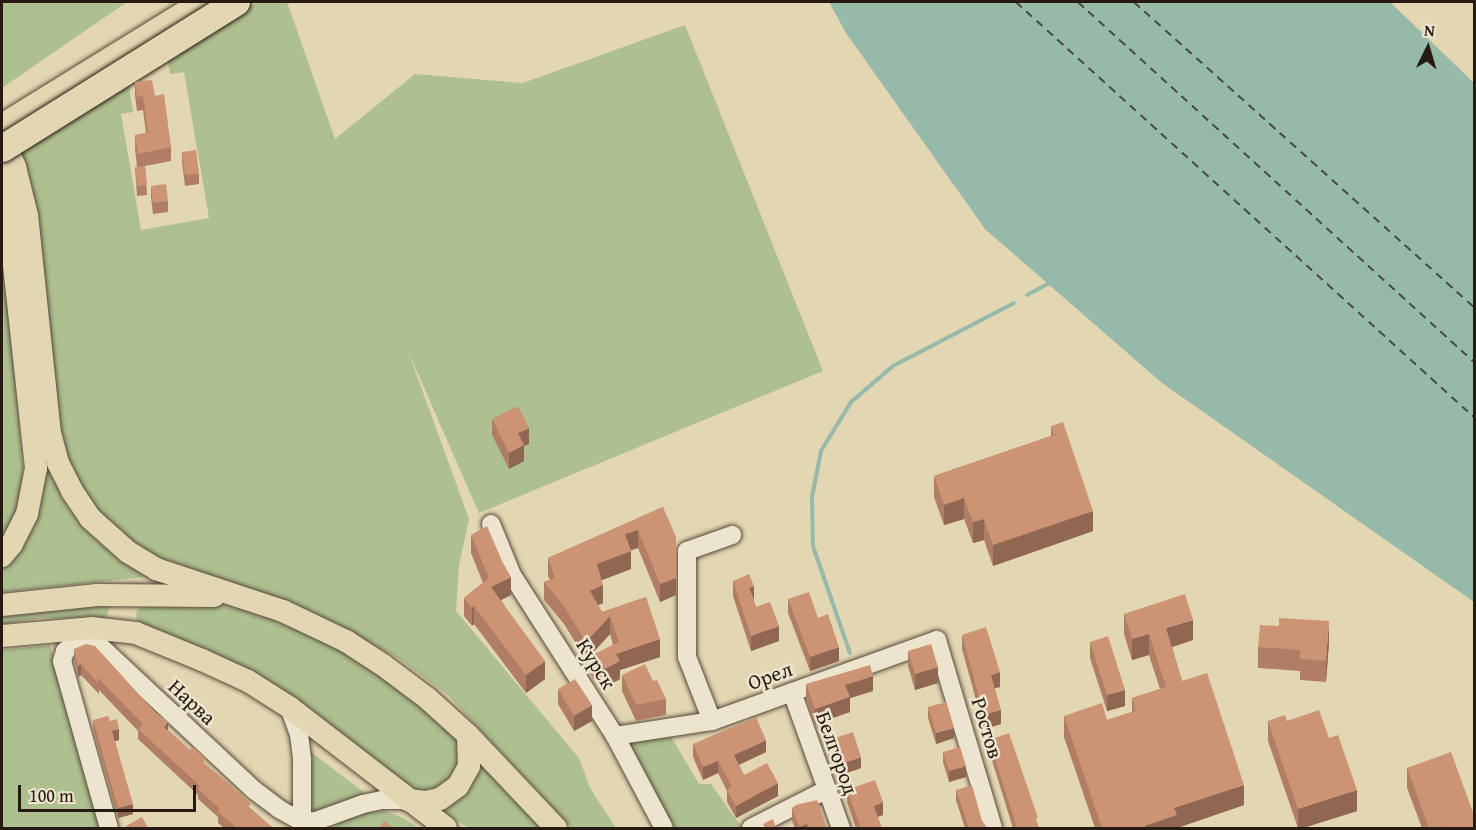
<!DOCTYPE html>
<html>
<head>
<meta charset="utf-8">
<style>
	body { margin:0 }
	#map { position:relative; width:1476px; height:830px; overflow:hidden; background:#e3d6b2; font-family:"Gentium Book Plus",serif }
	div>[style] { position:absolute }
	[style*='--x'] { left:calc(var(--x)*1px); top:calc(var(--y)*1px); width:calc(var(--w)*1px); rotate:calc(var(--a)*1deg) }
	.green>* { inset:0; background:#aebf90 }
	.water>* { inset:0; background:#96b9a9 }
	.stream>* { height:4px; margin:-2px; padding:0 2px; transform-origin:2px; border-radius:2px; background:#96b9a9 }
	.ferry>* { height:1.5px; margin-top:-0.75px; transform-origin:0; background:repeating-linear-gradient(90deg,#484a40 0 8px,transparent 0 14px) }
	.roads { filter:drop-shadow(0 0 2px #56493b) drop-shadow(0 0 2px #56493b) }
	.minor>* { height:18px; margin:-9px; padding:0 9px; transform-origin:9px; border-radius:9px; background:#ede4cd }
	.major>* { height:22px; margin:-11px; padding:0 11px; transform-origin:11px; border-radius:11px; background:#e3d6b2 }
	.highway>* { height:27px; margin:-13.5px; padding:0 13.5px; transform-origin:13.5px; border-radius:13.5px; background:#e3d6b2 }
	.bridges { filter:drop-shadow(0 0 2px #271a13) drop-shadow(0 0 2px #271a13) }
	.highway-bridge>* { height:27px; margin:-13.5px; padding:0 13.5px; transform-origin:13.5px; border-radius:13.5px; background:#e3d6b2 }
	.wall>* { inset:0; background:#b07e65 }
	.shaded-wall>* { inset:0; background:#906752 }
	.building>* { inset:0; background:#cd9375 }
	span { translate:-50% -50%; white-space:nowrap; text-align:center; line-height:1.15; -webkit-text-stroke:5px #ede4cd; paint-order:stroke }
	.street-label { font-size:21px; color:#271a13 }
	.frame { position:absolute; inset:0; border:3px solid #271a13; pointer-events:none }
	.north { position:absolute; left:1398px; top:18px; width:60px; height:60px; -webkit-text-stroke:4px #ede4cd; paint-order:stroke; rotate:5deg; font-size:16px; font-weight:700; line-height:24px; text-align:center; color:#271a13 }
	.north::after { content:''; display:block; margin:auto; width:21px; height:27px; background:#271a13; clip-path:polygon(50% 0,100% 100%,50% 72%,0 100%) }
	.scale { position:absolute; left:18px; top:785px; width:178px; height:27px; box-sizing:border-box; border:3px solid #271a13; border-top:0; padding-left:8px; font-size:18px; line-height:21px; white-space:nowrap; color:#271a13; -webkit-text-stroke:4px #ede4cd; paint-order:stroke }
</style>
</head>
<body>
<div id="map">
	<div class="green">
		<div style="clip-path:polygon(2px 2px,127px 2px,2px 88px)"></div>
		<div style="clip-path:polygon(258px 2px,287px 2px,335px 139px,415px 74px,523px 83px,685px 25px,823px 371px,479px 513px,408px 351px,469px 519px,459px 565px,456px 611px,579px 758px,590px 788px,616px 828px,572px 828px,448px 695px,395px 656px,296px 606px,173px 569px,131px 545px,100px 514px,75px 478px,60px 444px,18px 151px,128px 81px,133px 112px,121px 114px,141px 230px,209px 218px,184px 72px,170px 74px,167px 57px)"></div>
		<div style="clip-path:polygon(2px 231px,23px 467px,21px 499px,2px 541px)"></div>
		<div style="clip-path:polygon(43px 446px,62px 498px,86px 531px,114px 555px,155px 576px,2px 592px,2px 569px,17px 551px)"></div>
		<div style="clip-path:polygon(143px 603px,228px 605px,284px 622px,340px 648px,392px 680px,453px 733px,460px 743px,460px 770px,439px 788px,418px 791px,267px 680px,138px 628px,136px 614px)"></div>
		<div style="clip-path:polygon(111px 604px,104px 622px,79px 618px,42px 618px,2px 624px,2px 612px)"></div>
		<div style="clip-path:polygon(50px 645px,101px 828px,2px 828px,2px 650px)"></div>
		<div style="clip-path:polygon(670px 735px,699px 784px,711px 784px,742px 828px,668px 828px,621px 741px)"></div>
		<div style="clip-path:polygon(307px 749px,370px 797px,316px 812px,311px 810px)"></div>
		<div style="clip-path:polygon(479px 760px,542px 828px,468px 828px,438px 807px)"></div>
		<div style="clip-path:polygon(385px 811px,401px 817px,419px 828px,334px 828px,336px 824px,347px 818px,368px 812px)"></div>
	</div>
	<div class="water">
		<div style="clip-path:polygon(829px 2px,1390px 2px,1474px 83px,1474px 602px,1162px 383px,985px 229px,846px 33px)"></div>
	</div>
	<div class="stream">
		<div style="--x:1027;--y:295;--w:24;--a:-28"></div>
		<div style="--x:850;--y:653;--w:113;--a:-109.1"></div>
		<div style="--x:813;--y:546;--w:49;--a:-91.2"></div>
		<div style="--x:812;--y:497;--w:47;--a:-78.9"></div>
		<div style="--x:821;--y:451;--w:57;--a:-58.5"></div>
		<div style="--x:851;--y:402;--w:55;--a:-40.6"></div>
		<div style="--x:893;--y:366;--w:136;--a:-27.5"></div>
	</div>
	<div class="ferry">
		<div style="--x:1016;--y:2;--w:618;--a:42.18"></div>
		<div style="--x:1078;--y:2;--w:535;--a:42.27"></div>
		<div style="--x:1134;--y:2;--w:457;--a:41.9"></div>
	</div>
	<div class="roads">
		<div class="minor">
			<div style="--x:491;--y:524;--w:55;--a:67.6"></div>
			<div style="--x:512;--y:575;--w:191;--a:57.4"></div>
			<div style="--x:615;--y:736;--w:104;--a:62"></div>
			<div style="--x:792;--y:692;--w:145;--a:70.2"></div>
			<div style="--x:289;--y:707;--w:29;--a:70"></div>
			<div style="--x:299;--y:734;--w:26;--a:83"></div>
			<div style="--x:302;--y:760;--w:68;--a:90"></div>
			<div style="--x:712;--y:721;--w:69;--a:-111.3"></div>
			<div style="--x:687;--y:657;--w:106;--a:-90"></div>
			<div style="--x:687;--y:551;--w:48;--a:-19.6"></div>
			<div style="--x:615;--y:736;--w:98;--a:-8.8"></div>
			<div style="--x:712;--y:721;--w:239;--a:-19.8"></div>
			<div style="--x:937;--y:640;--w:196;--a:73.4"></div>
			<div style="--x:109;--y:828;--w:173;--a:-105.7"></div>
			<div style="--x:62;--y:661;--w:10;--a:-73"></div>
			<div style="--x:65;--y:651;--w:10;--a:-37"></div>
			<div style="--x:73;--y:645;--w:13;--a:-9"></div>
			<div style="--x:86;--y:643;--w:14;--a:12"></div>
			<div style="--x:100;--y:646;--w:211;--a:43.1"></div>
			<div style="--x:254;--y:790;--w:31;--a:37"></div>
			<div style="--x:279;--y:809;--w:26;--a:29"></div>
			<div style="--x:302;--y:822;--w:14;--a:-4"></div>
			<div style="--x:316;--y:821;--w:50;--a:-19.9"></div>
			<div style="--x:363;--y:804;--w:19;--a:-12"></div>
			<div style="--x:382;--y:800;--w:26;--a:0"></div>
			<div style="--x:751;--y:828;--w:84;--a:-26.9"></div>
		</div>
		<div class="major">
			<div style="--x:2;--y:135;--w:35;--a:68"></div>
			<div style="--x:15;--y:167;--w:49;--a:76"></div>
			<div style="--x:27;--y:215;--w:219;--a:84"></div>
			<div style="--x:50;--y:433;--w:31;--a:75"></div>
			<div style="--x:58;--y:463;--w:31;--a:63"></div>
			<div style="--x:72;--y:491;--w:32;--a:56"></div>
			<div style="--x:90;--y:518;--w:51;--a:41.8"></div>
			<div style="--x:128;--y:552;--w:33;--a:31"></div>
			<div style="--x:156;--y:569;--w:134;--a:18.3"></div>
			<div style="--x:283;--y:611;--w:70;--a:25.5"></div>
			<div style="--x:346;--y:641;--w:44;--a:33"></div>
			<div style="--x:383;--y:665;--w:55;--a:36.9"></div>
			<div style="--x:427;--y:698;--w:55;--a:42.1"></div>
			<div style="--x:468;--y:735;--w:128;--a:46.6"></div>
			<div style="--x:2;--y:177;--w:25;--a:78"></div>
			<div style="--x:7;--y:201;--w:269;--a:83.8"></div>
			<div style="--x:36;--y:468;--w:47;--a:101.1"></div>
			<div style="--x:27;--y:514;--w:34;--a:117"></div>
			<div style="--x:12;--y:544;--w:16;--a:130"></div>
			<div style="--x:2;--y:605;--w:96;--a:-6"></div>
			<div style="--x:97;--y:595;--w:117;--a:0.5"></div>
			<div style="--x:2;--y:636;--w:89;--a:-5.1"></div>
			<div style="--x:91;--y:628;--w:45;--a:6.3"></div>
			<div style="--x:136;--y:633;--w:71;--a:22.2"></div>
			<div style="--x:202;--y:660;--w:51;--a:24.5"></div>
			<div style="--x:248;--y:681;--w:49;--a:32.4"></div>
			<div style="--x:289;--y:707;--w:198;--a:37.6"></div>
			<div style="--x:408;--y:800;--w:18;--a:6"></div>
			<div style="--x:426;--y:802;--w:14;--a:-12"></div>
			<div style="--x:440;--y:799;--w:22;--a:-36"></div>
			<div style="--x:458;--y:786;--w:23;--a:-61"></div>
			<div style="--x:469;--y:766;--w:31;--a:-92"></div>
		</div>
		<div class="highway">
			<div style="--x:2;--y:127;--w:238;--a:-31.7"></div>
		</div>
	</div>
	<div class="bridges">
		<div class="highway-bridge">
			<div style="--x:2;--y:148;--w:276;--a:-32"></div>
		</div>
	</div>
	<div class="wall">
		<div style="clip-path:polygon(135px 82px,155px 96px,171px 147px,171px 161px,145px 166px,147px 195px,137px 196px,135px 167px,137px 167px,135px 149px,135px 135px,146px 133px,143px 110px,137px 111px,135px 96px)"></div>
		<div style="clip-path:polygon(182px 152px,199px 174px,199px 184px,185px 186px,182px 162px)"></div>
		<div style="clip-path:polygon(151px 186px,168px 201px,168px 212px,153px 214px,151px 197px)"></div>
		<div style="clip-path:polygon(492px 419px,529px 444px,524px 446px,524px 461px,509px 469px,492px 435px)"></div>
		<div style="clip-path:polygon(1051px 426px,1093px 531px,993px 566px,984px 540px,973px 543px,964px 519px,944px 525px,934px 497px,934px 476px,1051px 436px)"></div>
		<div style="clip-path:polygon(663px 507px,676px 595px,660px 602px,638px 548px,631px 550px,631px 569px,602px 580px,603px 603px,598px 605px,602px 612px,646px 597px,660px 657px,620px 670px,620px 679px,605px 687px,599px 677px,593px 679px,591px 674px,591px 656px,613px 645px,610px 634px,586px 660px,564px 624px,544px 600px,544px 582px,550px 580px,548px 576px,548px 558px)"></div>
		<div style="clip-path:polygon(471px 535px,511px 595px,501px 600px,545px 679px,526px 693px,474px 624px,472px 626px,464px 616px,464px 598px,483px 583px,471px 553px)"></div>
		<div style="clip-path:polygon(733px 581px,754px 601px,756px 607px,779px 641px,751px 651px,733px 596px)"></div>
		<div style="clip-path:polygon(788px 599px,818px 618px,839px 661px,810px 671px,788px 613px)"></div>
		<div style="clip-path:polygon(1124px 614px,1193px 640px,1172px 647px,1182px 681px,1244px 805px,1177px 828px,1095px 828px,1064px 737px,1064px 716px,1107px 720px,1132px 712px,1132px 698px,1160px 689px,1149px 655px,1132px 660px,1124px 634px)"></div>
		<div style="clip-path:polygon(962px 635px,1000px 687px,995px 688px,1001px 724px,984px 729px,962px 649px)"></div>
		<div style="clip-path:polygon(1090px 642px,1125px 706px,1107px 711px,1090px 658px)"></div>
		<div style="clip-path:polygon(1329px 642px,1326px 682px,1300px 680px,1300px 671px,1258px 668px,1258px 647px)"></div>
		<div style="clip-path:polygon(74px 649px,168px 730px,206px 765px,251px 809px,273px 828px,224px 828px,218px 823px,218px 817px,198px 799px,198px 795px,138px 739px,138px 731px,99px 690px,99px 694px,81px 675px,78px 677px,74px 659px)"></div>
		<div style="clip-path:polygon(908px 651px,938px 683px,915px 690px,908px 666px)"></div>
		<div style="clip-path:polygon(622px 675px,653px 681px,666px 699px,666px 715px,636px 721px,622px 691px)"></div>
		<div style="clip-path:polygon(806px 684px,873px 691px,850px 698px,850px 712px,815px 724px,806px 699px)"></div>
		<div style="clip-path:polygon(558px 689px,592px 721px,574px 731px,558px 704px)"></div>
		<div style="clip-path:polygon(928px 707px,954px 738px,936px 744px,928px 718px)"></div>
		<div style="clip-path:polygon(93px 720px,110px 721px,119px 740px,115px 741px,133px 814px,118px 818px,93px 730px)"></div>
		<div style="clip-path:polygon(1268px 721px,1287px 721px,1329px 738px,1357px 811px,1303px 828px,1298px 828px,1268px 741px)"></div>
		<div style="clip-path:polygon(832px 739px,861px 768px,841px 775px,832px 750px)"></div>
		<div style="clip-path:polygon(989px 740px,1038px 826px,1039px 828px,1013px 828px,989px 751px)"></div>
		<div style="clip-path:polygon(693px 744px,766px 752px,739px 765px,744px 775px,778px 796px,736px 818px,727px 802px,727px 791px,718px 773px,703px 780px,693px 757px)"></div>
		<div style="clip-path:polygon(943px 752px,966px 777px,949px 782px,943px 762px)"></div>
		<div style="clip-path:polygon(1407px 768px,1474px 828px,1422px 828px,1407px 788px)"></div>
		<div style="clip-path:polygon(847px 790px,883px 815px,877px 817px,882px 828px,856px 828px,847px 802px)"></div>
		<div style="clip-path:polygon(956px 790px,982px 821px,987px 828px,965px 828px,956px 800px)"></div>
		<div style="clip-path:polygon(792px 808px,827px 828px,795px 828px,792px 821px)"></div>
	</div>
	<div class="shaded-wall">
		<div style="clip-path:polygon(529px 428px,529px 444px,524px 446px,524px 461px,509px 469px,509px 453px,518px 433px)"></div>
		<div style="clip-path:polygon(964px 498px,964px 519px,944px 525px,944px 505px)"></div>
		<div style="clip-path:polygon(1093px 511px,1093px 531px,993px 566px,993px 545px)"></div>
		<div style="clip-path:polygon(984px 519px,984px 540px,973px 543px,973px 522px)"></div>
		<div style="clip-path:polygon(638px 530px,638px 548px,625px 552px,625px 534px)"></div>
		<div style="clip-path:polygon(631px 551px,631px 569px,597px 582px,597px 564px)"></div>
		<div style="clip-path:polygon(511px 577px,511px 595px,491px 605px,491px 587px)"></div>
		<div style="clip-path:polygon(676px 578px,676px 595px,660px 602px,660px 584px)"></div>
		<div style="clip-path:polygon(603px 585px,603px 603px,590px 609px,590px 591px)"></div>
		<div style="clip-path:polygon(754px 586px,754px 601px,749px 588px)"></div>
		<div style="clip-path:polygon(474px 606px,474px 624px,472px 626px,472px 608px)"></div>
		<div style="clip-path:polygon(610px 616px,610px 634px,586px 660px,586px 642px)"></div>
		<div style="clip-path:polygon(1193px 620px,1193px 640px,1166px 649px,1166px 628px)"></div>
		<div style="clip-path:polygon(1329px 621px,1329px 642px,1326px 682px,1326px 661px)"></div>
		<div style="clip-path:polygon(779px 626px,779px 641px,751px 651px,751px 636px)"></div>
		<div style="clip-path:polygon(1149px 634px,1149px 655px,1132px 660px,1132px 639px)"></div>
		<div style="clip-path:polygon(660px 639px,660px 657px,620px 670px,620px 679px,605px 687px,605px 669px,616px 654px)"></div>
		<div style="clip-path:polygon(839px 647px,839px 661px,810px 671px,810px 657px)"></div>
		<div style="clip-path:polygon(599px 659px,599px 677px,593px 679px,593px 661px)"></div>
		<div style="clip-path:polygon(545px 661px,545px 679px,526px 693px,526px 675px)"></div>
		<div style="clip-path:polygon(81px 664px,81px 675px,78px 677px,78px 666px)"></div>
		<div style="clip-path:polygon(938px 667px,938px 683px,915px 690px,915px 674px)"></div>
		<div style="clip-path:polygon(1000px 672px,1000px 687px,991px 689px,991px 675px)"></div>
		<div style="clip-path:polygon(873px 676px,873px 691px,850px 698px,850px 712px,815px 724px,815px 709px,845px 685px)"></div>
		<div style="clip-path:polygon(1125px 690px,1125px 706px,1107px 711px,1107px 695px)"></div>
		<div style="clip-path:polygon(592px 705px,592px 721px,574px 731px,574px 716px)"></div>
		<div style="clip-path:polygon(1001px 710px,1001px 724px,984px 729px,984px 715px)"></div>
		<div style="clip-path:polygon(168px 722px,168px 733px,164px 727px)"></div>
		<div style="clip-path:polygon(954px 728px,954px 738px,936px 744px,936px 733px)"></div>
		<div style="clip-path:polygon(119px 729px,119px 740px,112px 742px,112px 731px)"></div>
		<div style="clip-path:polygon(766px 740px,766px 752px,734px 767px,734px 755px)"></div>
		<div style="clip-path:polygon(861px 757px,861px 768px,841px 775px,841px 764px)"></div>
		<div style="clip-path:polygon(718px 761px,718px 773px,703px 780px,703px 767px)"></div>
		<div style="clip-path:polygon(966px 766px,966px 777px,949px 782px,949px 771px)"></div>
		<div style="clip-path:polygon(778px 783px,778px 796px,736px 818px,736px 806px)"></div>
		<div style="clip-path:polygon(1244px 785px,1244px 805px,1177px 828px,1145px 828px,1145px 826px,1174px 808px)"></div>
		<div style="clip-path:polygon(1357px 790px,1357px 811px,1303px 828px,1298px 828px,1298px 809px)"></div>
		<div style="clip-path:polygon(883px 802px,883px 815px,874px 818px,874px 806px)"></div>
		<div style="clip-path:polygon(133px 804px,133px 814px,118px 818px,118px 808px)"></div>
		<div style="clip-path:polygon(807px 824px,807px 828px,799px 828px,799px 827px)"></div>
	</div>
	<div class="building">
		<div style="clip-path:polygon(152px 80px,155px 96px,164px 94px,171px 147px,138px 154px,135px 135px,148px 133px,143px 96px,137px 97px,135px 82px)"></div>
		<div style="clip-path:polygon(196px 150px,199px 174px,185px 175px,182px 152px)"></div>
		<div style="clip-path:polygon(145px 166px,147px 185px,137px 186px,135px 167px)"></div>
		<div style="clip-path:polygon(166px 184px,168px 201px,153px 203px,151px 186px)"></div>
		<div style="clip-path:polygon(518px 406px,529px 428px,518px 433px,524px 445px,509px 453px,492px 419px)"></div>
		<div style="clip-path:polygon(1063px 422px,1093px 511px,993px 545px,984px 519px,973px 522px,964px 498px,944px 505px,934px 476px,1054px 435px,1051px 426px)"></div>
		<div style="clip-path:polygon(663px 507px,676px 537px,676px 578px,660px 584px,638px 530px,625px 534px,631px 551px,597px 564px,603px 585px,590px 591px,602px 612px,646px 597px,660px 639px,616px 654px,620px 661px,605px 669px,599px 659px,593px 661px,591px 656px,619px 642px,610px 616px,586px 642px,564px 606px,544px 582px,555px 578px,548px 558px)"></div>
		<div style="clip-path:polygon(487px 526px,502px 561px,511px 577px,491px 587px,545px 661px,526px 675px,474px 606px,472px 608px,464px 598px,489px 578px,471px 535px)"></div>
		<div style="clip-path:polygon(749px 574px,754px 586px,749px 588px,756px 607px,770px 602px,779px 626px,751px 636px,733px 581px)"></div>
		<div style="clip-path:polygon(809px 592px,818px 618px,828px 614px,839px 647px,810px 657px,788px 599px)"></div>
		<div style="clip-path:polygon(1185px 594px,1193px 620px,1166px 628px,1182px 681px,1207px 673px,1244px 785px,1174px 808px,1177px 815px,1145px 826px,1146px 828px,1102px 828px,1064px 716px,1102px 703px,1107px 720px,1136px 711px,1132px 698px,1166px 687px,1149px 634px,1132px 639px,1124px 614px)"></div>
		<div style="clip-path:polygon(1279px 618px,1329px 621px,1326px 661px,1300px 659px,1300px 650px,1258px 647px,1260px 625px,1279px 626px)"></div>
		<div style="clip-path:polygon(986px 627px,1000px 672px,991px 675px,1001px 710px,984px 715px,962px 635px)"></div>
		<div style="clip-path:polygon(1108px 636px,1125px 690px,1107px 695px,1090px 642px)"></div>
		<div style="clip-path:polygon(86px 644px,95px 646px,155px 712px,168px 722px,164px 727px,190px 750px,193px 747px,206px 759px,203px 762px,242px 795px,251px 804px,248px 807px,273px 828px,237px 828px,218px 812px,220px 809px,198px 789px,200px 786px,138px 729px,143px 724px,97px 677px,99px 684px,81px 664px,78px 666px,74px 649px)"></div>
		<div style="clip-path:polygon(931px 644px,938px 667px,915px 674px,908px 651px)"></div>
		<div style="clip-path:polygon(645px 664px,653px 681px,657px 680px,666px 699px,636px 705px,622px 675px)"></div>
		<div style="clip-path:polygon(870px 665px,873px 676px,845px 685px,850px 697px,815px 709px,806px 684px)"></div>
		<div style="clip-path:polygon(575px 679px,592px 705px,574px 716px,558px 689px)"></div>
		<div style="clip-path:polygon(946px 702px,954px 728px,936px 733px,928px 707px)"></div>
		<div style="clip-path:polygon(1319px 710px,1329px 738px,1338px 735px,1357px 790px,1298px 809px,1268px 721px,1285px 715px,1287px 721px)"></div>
		<div style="clip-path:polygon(108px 716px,110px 721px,117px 719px,119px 729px,112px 731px,133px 804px,118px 808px,93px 720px)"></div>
		<div style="clip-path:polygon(756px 717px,766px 740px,734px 755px,744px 775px,767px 763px,778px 783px,736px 806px,727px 790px,732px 787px,718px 761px,703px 767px,693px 744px)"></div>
		<div style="clip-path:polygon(853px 732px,861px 757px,841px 764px,832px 739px)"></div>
		<div style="clip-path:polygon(1009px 733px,1038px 818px,1036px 819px,1039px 828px,1017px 828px,989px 740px)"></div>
		<div style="clip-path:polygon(960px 747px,966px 766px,949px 771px,943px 752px)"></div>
		<div style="clip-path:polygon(1451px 752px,1474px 815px,1474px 828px,1447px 828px,1446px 826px,1439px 828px,1429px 828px,1407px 768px)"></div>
		<div style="clip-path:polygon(875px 780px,883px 802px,874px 806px,882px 828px,861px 828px,847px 790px)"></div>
		<div style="clip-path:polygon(972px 785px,982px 821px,987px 828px,969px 828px,956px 790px)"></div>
		<div style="clip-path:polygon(817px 800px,827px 828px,809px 828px,807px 824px,799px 827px,792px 808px,796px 805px)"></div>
		<div style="clip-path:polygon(142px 817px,148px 828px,127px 828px,126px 826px)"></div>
		<div style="clip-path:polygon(773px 819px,776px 828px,765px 828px,763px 824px)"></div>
		<div style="clip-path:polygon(384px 821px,394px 828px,379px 828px)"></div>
	</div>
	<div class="street-label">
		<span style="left:596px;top:664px;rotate:58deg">Курск</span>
		<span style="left:770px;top:676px;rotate:-20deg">Орел</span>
		<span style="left:192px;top:702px;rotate:43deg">Нарва</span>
		<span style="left:987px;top:728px;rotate:73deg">Ростов</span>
		<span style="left:837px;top:753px;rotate:70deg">Белгород</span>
	</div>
	<div class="frame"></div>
	<div class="north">N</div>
	<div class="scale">100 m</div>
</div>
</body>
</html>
